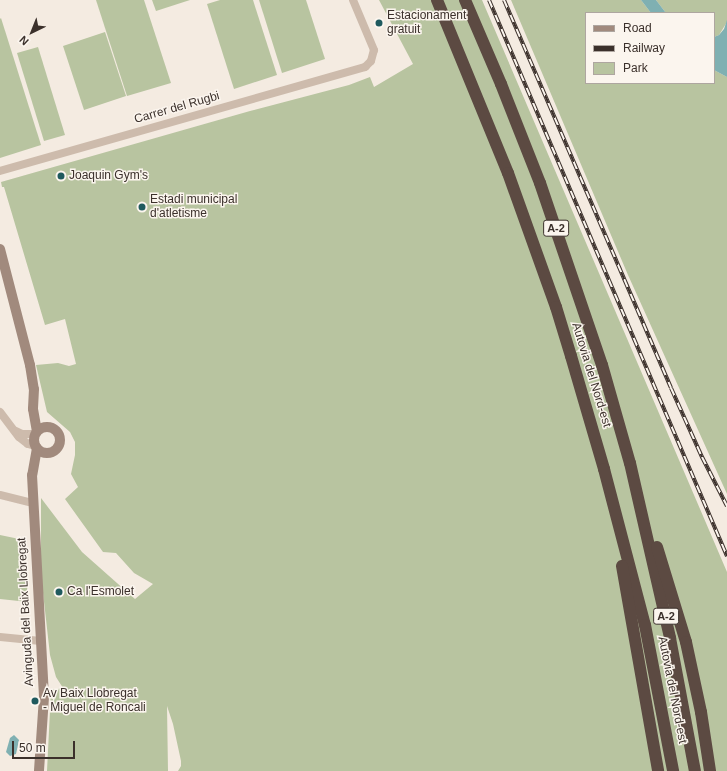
<!DOCTYPE html>
<html>
<head>
<meta charset="utf-8">
<style>
	body { margin:0 }
	#map { position:relative; width:727px; height:771px; overflow:hidden; background:#f4ebe1; font-family:Helvetica,sans-serif }
	div>[style] { position:absolute }
	[style*='--x'] { left:calc(var(--x)*1px); top:calc(var(--y)*1px); width:calc(var(--w)*1px); rotate:calc(var(--a)*1deg) }
	.green>* { inset:0; background:#b8c4a0 }
	.water>* { inset:0; background:#7fb0b2 }
	.street>* { height:8px; margin:-4px; padding:0 4px; transform-origin:4px; border-radius:4px; background:#cdbbac }
	.secondary>* { height:10px; margin:-5px; padding:0 5px; transform-origin:5px; border-radius:5px; background:#a18a7d }
	.secondary>.ring { margin:-5px; padding:0; box-sizing:content-box; background:none; border:10px solid #a18a7d; border-radius:50% }
	.highway>* { height:12px; margin:-6px; padding:0 6px; transform-origin:6px; border-radius:6px; background:#5c4a42 }
	.rail>* { height:4px; margin-top:-2px; transform-origin:0; background:repeating-linear-gradient(90deg,#fbf5ee 0 8px,#3b302b 0 16px); box-sizing:border-box; border-block:1px solid #3b302b }
	.dots>* { width:11px; height:11px; translate:-50% -50%; box-sizing:border-box; border:2px solid #fbf5ee; border-radius:50% }
	span { translate:-50% -50%; white-space:nowrap; text-align:center; line-height:1.15; -webkit-text-stroke:3px #fbf5ee; paint-order:stroke }
	.shield-label span { padding:1px 3px; background:#fbf5ee; border:1px solid; border-radius:3px; -webkit-text-stroke-width:0 }
	.shield-label { font-size:11px; color:#3b302b; font-weight:700 }
	.poi-label { font-size:12px; color:#3b302b }
	.left { translate:0 -50%; text-align:left }
	.street-label { font-size:12px; color:#3b302b }
	.legend { position:absolute; left:585px; top:12px; width:130px; height:72px; box-sizing:border-box; background:#fbf5ee; border:1px solid #aea6a0; margin:0; padding:5px 7px; list-style:none; font-size:12px; color:#3b302b }
	.legend li { display:flex; align-items:center; gap:8px; height:20px }
	.legend b { width:20px; border:1px solid #aea6a0 }
	.north { position:absolute; left:12px; top:12px; width:40px; height:40px; -webkit-text-stroke:3px #fbf5ee; paint-order:stroke; rotate:223deg; font-size:11px; font-weight:700; line-height:16px; text-align:center; color:#3b302b }
	.north::after { content:''; display:block; margin:auto; width:14px; height:18px; background:#3b302b; clip-path:polygon(50% 0,100% 100%,50% 72%,0 100%) }
	.scale { position:absolute; left:12px; top:741px; width:63px; height:18px; box-sizing:border-box; border:2px solid #3b302b; border-top:0; padding-left:5px; font-size:12px; line-height:14px; white-space:nowrap; color:#3b302b; -webkit-text-stroke:3px #fbf5ee; paint-order:stroke }
</style>
</head>
<body>
<div id="map">
	<div class="green">
		<div style="clip-path:polygon(96px 0,144px 0,171px 83px,127px 96px)"></div>
		<div style="clip-path:polygon(152px 0,190px 0,156px 11px)"></div>
		<div style="clip-path:polygon(220px 0,253px 0,277px 75px,234px 89px,207px 4px)"></div>
		<div style="clip-path:polygon(259px 0,306px 0,325px 59px,282px 73px)"></div>
		<div style="clip-path:polygon(379px 0,482px 0,727px 572px,727px 771px,178px 771px,181px 766px,181px 761px,173px 724px,167px 706px,168px 771px,47px 771px,51px 690px,63px 688px,56px 677px,50px 655px,41px 575px,41px 498px,82px 552px,135px 599px,153px 584px,134px 573px,116px 553px,103px 552px,65px 499px,78px 487px,71px 474px,75px 455px,75px 442px,70px 432px,47px 412px,36px 365px,58px 363px,69px 366px,76px 364px,65px 319px,45px 325px,4px 187px,2px 187px,1px 182px,250px 111px,349px 85px,370px 77px,374px 87px,413px 64px)"></div>
		<div style="clip-path:polygon(511px 0,641px 0,651px 13px,586px 13px,586px 83px,714px 83px,714px 70px,727px 77px,727px 494px,628px 275px)"></div>
		<div style="clip-path:polygon(656px 0,727px 0,727px 22px,719px 35px,714px 37px,714px 13px,666px 13px)"></div>
		<div style="clip-path:polygon(1px 18px,41px 145px,0 158px,0 19px)"></div>
		<div style="clip-path:polygon(105px 32px,126px 96px,84px 110px,63px 46px)"></div>
		<div style="clip-path:polygon(38px 47px,65px 135px,44px 141px,17px 53px)"></div>
		<div style="clip-path:polygon(0 535px,24px 540px,28px 602px,0 599px)"></div>
	</div>
	<div class="water">
		<div style="clip-path:polygon(641px 0,656px 0,666px 13px,651px 13px)"></div>
		<div style="clip-path:polygon(727px 20px,727px 77px,714px 70px,714px 37px,719px 35px,724px 29px)"></div>
		<div style="clip-path:polygon(14px 735px,19px 740px,16px 754px,10px 756px,6px 752px,10px 738px)"></div>
	</div>
	<div class="street">
		<div style="--x:0;--y:171;--w:380;--a:-15.9"></div>
		<div style="--x:365;--y:67;--w:8;--a:-45"></div>
		<div style="--x:371;--y:61;--w:11;--a:-75"></div>
		<div style="--x:374;--y:50;--w:54;--a:-112.8"></div>
		<div style="--x:0;--y:412;--w:31;--a:53"></div>
		<div style="--x:19;--y:437;--w:11;--a:38"></div>
		<div style="--x:28;--y:444;--w:7;--a:16"></div>
		<div style="--x:16;--y:431;--w:7;--a:27"></div>
		<div style="--x:22;--y:434;--w:13;--a:0"></div>
		<div style="--x:0;--y:495;--w:34;--a:14"></div>
		<div style="--x:0;--y:637;--w:41;--a:5.6"></div>
	</div>
	<div class="secondary">
		<div style="--x:0;--y:249;--w:120;--a:75.5"></div>
		<div style="--x:30;--y:365;--w:24;--a:81"></div>
		<div style="--x:34;--y:389;--w:20;--a:93"></div>
		<div style="--x:33;--y:409;--w:22;--a:80"></div>
		<div class="ring" style="left:34px;top:427px;width:16px;height:16px"></div>
		<div style="--x:37;--y:448;--w:27;--a:100"></div>
		<div style="--x:32;--y:475;--w:222;--a:86.9"></div>
		<div style="--x:44;--y:697;--w:74;--a:93.9"></div>
	</div>
	<div class="highway">
		<div style="--x:437;--y:0;--w:187;--a:67.7"></div>
		<div style="--x:508;--y:173;--w:142;--a:70.3"></div>
		<div style="--x:556;--y:307;--w:51;--a:73"></div>
		<div style="--x:571;--y:356;--w:118;--a:73.7"></div>
		<div style="--x:604;--y:469;--w:161;--a:75.3"></div>
		<div style="--x:645;--y:625;--w:149;--a:79.1"></div>
		<div style="--x:465;--y:0;--w:91;--a:66.8"></div>
		<div style="--x:501;--y:84;--w:106;--a:68.5"></div>
		<div style="--x:540;--y:183;--w:192;--a:71.2"></div>
		<div style="--x:602;--y:365;--w:102;--a:74.1"></div>
		<div style="--x:630;--y:463;--w:180;--a:77.1"></div>
		<div style="--x:670;--y:638;--w:135;--a:79.4"></div>
		<div style="--x:657;--y:547;--w:99;--a:73"></div>
		<div style="--x:686;--y:642;--w:72;--a:77.9"></div>
		<div style="--x:701;--y:712;--w:60;--a:81.3"></div>
		<div style="--x:622;--y:566;--w:208;--a:80"></div>
	</div>
	<div class="rail">
		<div style="--x:489;--y:0;--w:605;--a:66.83"></div>
		<div style="--x:504;--y:0;--w:422;--a:66.7"></div>
		<div style="--x:671;--y:388;--w:76;--a:65.8"></div>
		<div style="--x:702;--y:457;--w:55;--a:63"></div>
	</div>
	<div class="dots">
		<div style="left:379px;top:23px;background:#1f5a5e"></div>
		<div style="left:61px;top:176px;background:#1f5a5e"></div>
		<div style="left:142px;top:207px;background:#1f5a5e"></div>
		<div style="left:59px;top:592px;background:#1f5a5e"></div>
		<div style="left:35px;top:701px;background:#1f5a5e"></div>
	</div>
	<div class="shield-label">
		<span style="left:556px;top:228px">A-2</span>
		<span style="left:666px;top:616px">A-2</span>
	</div>
	<div class="poi-label">
		<span class="left" style="left:387px;top:23px">Estacionament<br>gratuit</span>
		<span class="left" style="left:69px;top:176px">Joaquin Gym's</span>
		<span class="left" style="left:150px;top:207px">Estadi municipal<br>d'atletisme</span>
		<span class="left" style="left:67px;top:592px">Ca l'Esmolet</span>
		<span class="left" style="left:43px;top:701px">Av Baix Llobregat<br>- Miguel de Roncali</span>
	</div>
	<div class="street-label">
		<span style="left:177px;top:108px;rotate:-16deg">Carrer del Rugbi</span>
		<span style="left:591px;top:375px;rotate:73deg">Autovia del Nord-est</span>
		<span style="left:26px;top:612px;rotate:-93deg">Avinguda del Baix Llobregat</span>
		<span style="left:672px;top:690px;rotate:79deg">Autovia del Nord-est</span>
	</div>
	<ul class="legend">
	<li><b style="height:5px;background:#a18a7d"></b>Road</li>
	<li><b style="height:5px;background:#3b302b"></b>Railway</li>
	<li><b style="height:11px;background:#b8c4a0"></b>Park</li>
	</ul>
	<div class="north">N</div>
	<div class="scale">50 m</div>
</div>
</body>
</html>
